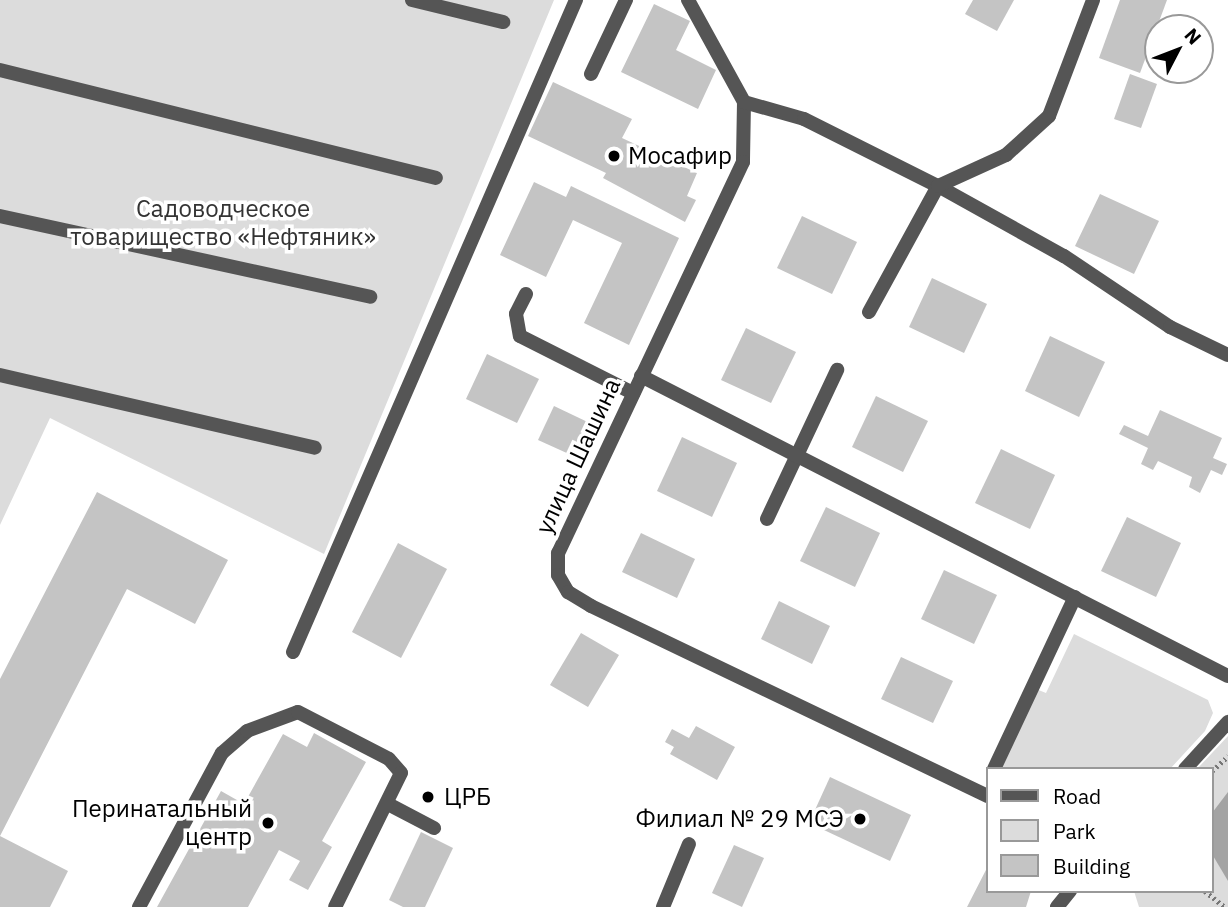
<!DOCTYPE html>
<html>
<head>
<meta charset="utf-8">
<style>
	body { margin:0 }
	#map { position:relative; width:1228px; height:907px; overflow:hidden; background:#fff; font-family:"IBM Plex Sans",sans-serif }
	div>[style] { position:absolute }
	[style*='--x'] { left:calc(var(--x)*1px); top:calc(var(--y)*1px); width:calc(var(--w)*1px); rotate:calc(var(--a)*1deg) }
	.green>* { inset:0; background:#dcdcdc }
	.water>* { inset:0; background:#a3a3a3 }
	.building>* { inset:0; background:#c4c4c4 }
	.path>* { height:4.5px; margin-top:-2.25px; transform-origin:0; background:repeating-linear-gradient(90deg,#777 0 2px,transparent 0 5.5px) }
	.service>* { height:14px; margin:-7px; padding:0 7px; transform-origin:7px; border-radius:7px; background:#555 }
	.minor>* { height:14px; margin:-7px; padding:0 7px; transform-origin:7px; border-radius:7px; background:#555 }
	.dots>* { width:19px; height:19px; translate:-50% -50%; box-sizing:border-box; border:4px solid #fff; border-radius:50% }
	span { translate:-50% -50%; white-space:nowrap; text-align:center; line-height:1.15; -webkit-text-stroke:7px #fff; paint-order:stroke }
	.poi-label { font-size:24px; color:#000 }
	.left { translate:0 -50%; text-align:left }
	.right { translate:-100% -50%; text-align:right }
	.park-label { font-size:24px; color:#333 }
	.street-label { font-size:24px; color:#000 }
	.legend { position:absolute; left:986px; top:767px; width:228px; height:126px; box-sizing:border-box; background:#fff; border:2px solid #999; margin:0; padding:9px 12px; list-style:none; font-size:21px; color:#000 }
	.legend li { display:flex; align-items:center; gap:14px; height:35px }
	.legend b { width:35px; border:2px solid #999 }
	.north { position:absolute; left:1144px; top:14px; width:70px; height:70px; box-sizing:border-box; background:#fff; border:2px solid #999; border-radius:50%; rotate:48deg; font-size:19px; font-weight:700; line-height:28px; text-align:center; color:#000 }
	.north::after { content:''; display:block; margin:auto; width:24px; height:32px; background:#000; clip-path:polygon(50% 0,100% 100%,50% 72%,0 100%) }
</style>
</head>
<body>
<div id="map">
	<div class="green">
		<div style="clip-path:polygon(0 0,554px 0,324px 554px,50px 418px,0 525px)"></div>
		<div style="clip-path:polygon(1074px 634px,1208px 700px,1213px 713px,1205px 731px,1170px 769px,998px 769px,1036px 689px,1046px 693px)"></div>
		<div style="clip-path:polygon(1228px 736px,1228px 907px,1139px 907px,1134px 891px,1212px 891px,1212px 769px,1197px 769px)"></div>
	</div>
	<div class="water">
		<div style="clip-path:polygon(1228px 792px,1228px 881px,1212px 854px,1212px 813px)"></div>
	</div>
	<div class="building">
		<div style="clip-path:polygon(973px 0,1014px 0,997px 31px,965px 14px)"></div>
		<div style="clip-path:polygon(1120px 0,1167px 0,1140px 73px,1099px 58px)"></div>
		<div style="clip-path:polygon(654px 4px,690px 21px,676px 50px,716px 70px,698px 109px,621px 72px)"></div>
		<div style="clip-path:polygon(1130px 74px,1157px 84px,1141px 128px,1114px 119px)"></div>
		<div style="clip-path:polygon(553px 82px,632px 119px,622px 138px,697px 173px,687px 196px,696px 200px,685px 222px,603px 178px,606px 173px,528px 136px)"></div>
		<div style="clip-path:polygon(534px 182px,566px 197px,571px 186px,679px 238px,629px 345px,584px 323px,622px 243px,573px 220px,546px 277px,500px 255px)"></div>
		<div style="clip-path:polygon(1100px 194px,1159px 221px,1134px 274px,1075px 246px)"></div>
		<div style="clip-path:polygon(802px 216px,857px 242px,832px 294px,777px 268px)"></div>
		<div style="clip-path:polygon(932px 278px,987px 304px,964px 353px,909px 327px)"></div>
		<div style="clip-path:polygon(746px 328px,796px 352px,771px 403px,721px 380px)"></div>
		<div style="clip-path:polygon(1050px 336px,1105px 362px,1079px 417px,1025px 391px)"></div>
		<div style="clip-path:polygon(487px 354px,539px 379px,517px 423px,466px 399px)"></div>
		<div style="clip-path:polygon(876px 396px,928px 421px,903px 472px,852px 447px)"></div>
		<div style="clip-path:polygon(554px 406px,596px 426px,580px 459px,538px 440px)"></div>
		<div style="clip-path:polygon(1160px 410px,1222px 438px,1213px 458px,1227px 464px,1222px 475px,1211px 470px,1200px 493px,1189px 487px,1192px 477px,1158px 461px,1153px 470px,1141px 464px,1148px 448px,1119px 434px,1124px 425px,1148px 436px)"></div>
		<div style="clip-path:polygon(682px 437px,737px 463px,712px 517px,657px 491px)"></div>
		<div style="clip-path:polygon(1001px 449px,1055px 475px,1030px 529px,975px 503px)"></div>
		<div style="clip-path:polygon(97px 492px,228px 560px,195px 624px,127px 589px,0 836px,68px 871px,50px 907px,0 907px,0 679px)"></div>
		<div style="clip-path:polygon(826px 507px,880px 533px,855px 587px,800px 561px)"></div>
		<div style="clip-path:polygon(1127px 517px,1181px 543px,1156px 597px,1101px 571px)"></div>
		<div style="clip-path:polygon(641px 533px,695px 559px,677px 598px,622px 572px)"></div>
		<div style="clip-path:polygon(398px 543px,447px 569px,401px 658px,352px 632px)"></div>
		<div style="clip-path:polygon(944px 570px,997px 595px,974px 644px,921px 619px)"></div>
		<div style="clip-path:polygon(779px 601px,830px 626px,812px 664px,761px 639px)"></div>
		<div style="clip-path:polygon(581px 633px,619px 655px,588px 707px,550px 685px)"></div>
		<div style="clip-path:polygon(901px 657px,953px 681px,933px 723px,881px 699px)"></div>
		<div style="clip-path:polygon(696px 726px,735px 747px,717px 780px,670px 754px,674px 747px,665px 742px,672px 729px,689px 738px)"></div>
		<div style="clip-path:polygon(314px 733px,366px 762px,322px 841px,332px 847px,308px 890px,289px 880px,300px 861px,279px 850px,248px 907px,157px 907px,221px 791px,244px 804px,283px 734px,307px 747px)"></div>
		<div style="clip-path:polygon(830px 777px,911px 815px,890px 861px,809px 823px)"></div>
		<div style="clip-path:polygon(421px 832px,453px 848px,425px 907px,403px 907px,389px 900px)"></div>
		<div style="clip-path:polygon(734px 845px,764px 858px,742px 907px,712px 893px)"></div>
		<div style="clip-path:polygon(988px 866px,988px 891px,1031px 891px,1026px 907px,967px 907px)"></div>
	</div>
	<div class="path">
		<div style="--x:1212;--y:771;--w:22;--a:-43"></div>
		<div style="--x:1205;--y:891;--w:26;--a:39"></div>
	</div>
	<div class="service">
		<div style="--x:412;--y:0;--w:94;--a:13.6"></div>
		<div style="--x:0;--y:70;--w:449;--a:13.9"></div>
		<div style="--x:591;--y:74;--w:82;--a:-64.7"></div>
		<div style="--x:0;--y:216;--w:379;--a:12.3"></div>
		<div style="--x:526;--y:294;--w:22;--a:117"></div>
		<div style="--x:516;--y:314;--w:22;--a:80"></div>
		<div style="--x:520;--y:336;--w:127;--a:26.8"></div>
		<div style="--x:0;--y:375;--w:323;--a:13"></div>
		<div style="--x:767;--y:519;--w:165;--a:-64.8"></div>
		<div style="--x:388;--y:804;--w:52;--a:27.6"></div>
		<div style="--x:139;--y:907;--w:175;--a:-61.7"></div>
		<div style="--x:222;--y:753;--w:33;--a:-41"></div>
		<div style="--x:247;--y:731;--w:54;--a:-20.4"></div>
		<div style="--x:298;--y:712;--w:102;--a:27.3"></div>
		<div style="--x:389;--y:759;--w:18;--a:49"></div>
		<div style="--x:401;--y:773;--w:149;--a:116.2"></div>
		<div style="--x:663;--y:907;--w:68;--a:-67.6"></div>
		<div style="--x:1057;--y:907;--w:21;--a:-51"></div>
	</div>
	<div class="minor">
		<div style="--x:688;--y:0;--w:116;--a:61.2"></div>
		<div style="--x:744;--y:102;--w:60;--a:91"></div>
		<div style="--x:743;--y:162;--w:433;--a:115.3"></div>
		<div style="--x:558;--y:553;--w:22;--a:90"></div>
		<div style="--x:558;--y:575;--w:20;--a:60"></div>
		<div style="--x:568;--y:592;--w:27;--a:31"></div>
		<div style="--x:591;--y:606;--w:440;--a:25.6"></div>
		<div style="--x:744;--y:102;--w:62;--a:15.8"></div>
		<div style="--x:804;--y:119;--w:150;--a:26.6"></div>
		<div style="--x:938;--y:186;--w:144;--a:29.1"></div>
		<div style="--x:1064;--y:256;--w:128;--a:33.8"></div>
		<div style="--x:1170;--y:327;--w:64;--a:25.8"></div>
		<div style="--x:869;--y:312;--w:144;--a:-61.3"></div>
		<div style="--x:938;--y:186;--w:75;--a:-24.5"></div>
		<div style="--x:1006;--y:155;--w:58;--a:-42.2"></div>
		<div style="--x:1049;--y:116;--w:124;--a:-69.2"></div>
		<div style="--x:641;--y:376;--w:659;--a:27.07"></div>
		<div style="--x:293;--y:652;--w:711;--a:-66.54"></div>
		<div style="--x:994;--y:769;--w:190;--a:-64.8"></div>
		<div style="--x:1185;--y:769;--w:64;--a:-47.5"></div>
	</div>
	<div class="dots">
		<div style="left:614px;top:156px;background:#000"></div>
		<div style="left:428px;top:797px;background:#000"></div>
		<div style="left:860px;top:819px;background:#000"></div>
		<div style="left:268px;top:823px;background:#000"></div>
	</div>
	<div class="poi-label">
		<span class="left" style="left:628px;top:156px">Мосафир</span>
		<span class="left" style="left:444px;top:797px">ЦРБ</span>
		<span class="right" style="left:252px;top:823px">Перинатальный<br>центр</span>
		<span class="right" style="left:844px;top:819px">Филиал № 29 МСЭ</span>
	</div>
	<div class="park-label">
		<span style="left:223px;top:223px">Садоводческое<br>товарищество «Нефтяник»</span>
	</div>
	<div class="street-label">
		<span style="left:578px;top:456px;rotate:-65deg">улица Шашина</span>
	</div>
	<ul class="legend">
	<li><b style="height:9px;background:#555"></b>Road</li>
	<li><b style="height:19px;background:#dcdcdc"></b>Park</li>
	<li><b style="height:19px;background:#c4c4c4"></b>Building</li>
	</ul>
	<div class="north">N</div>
</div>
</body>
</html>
